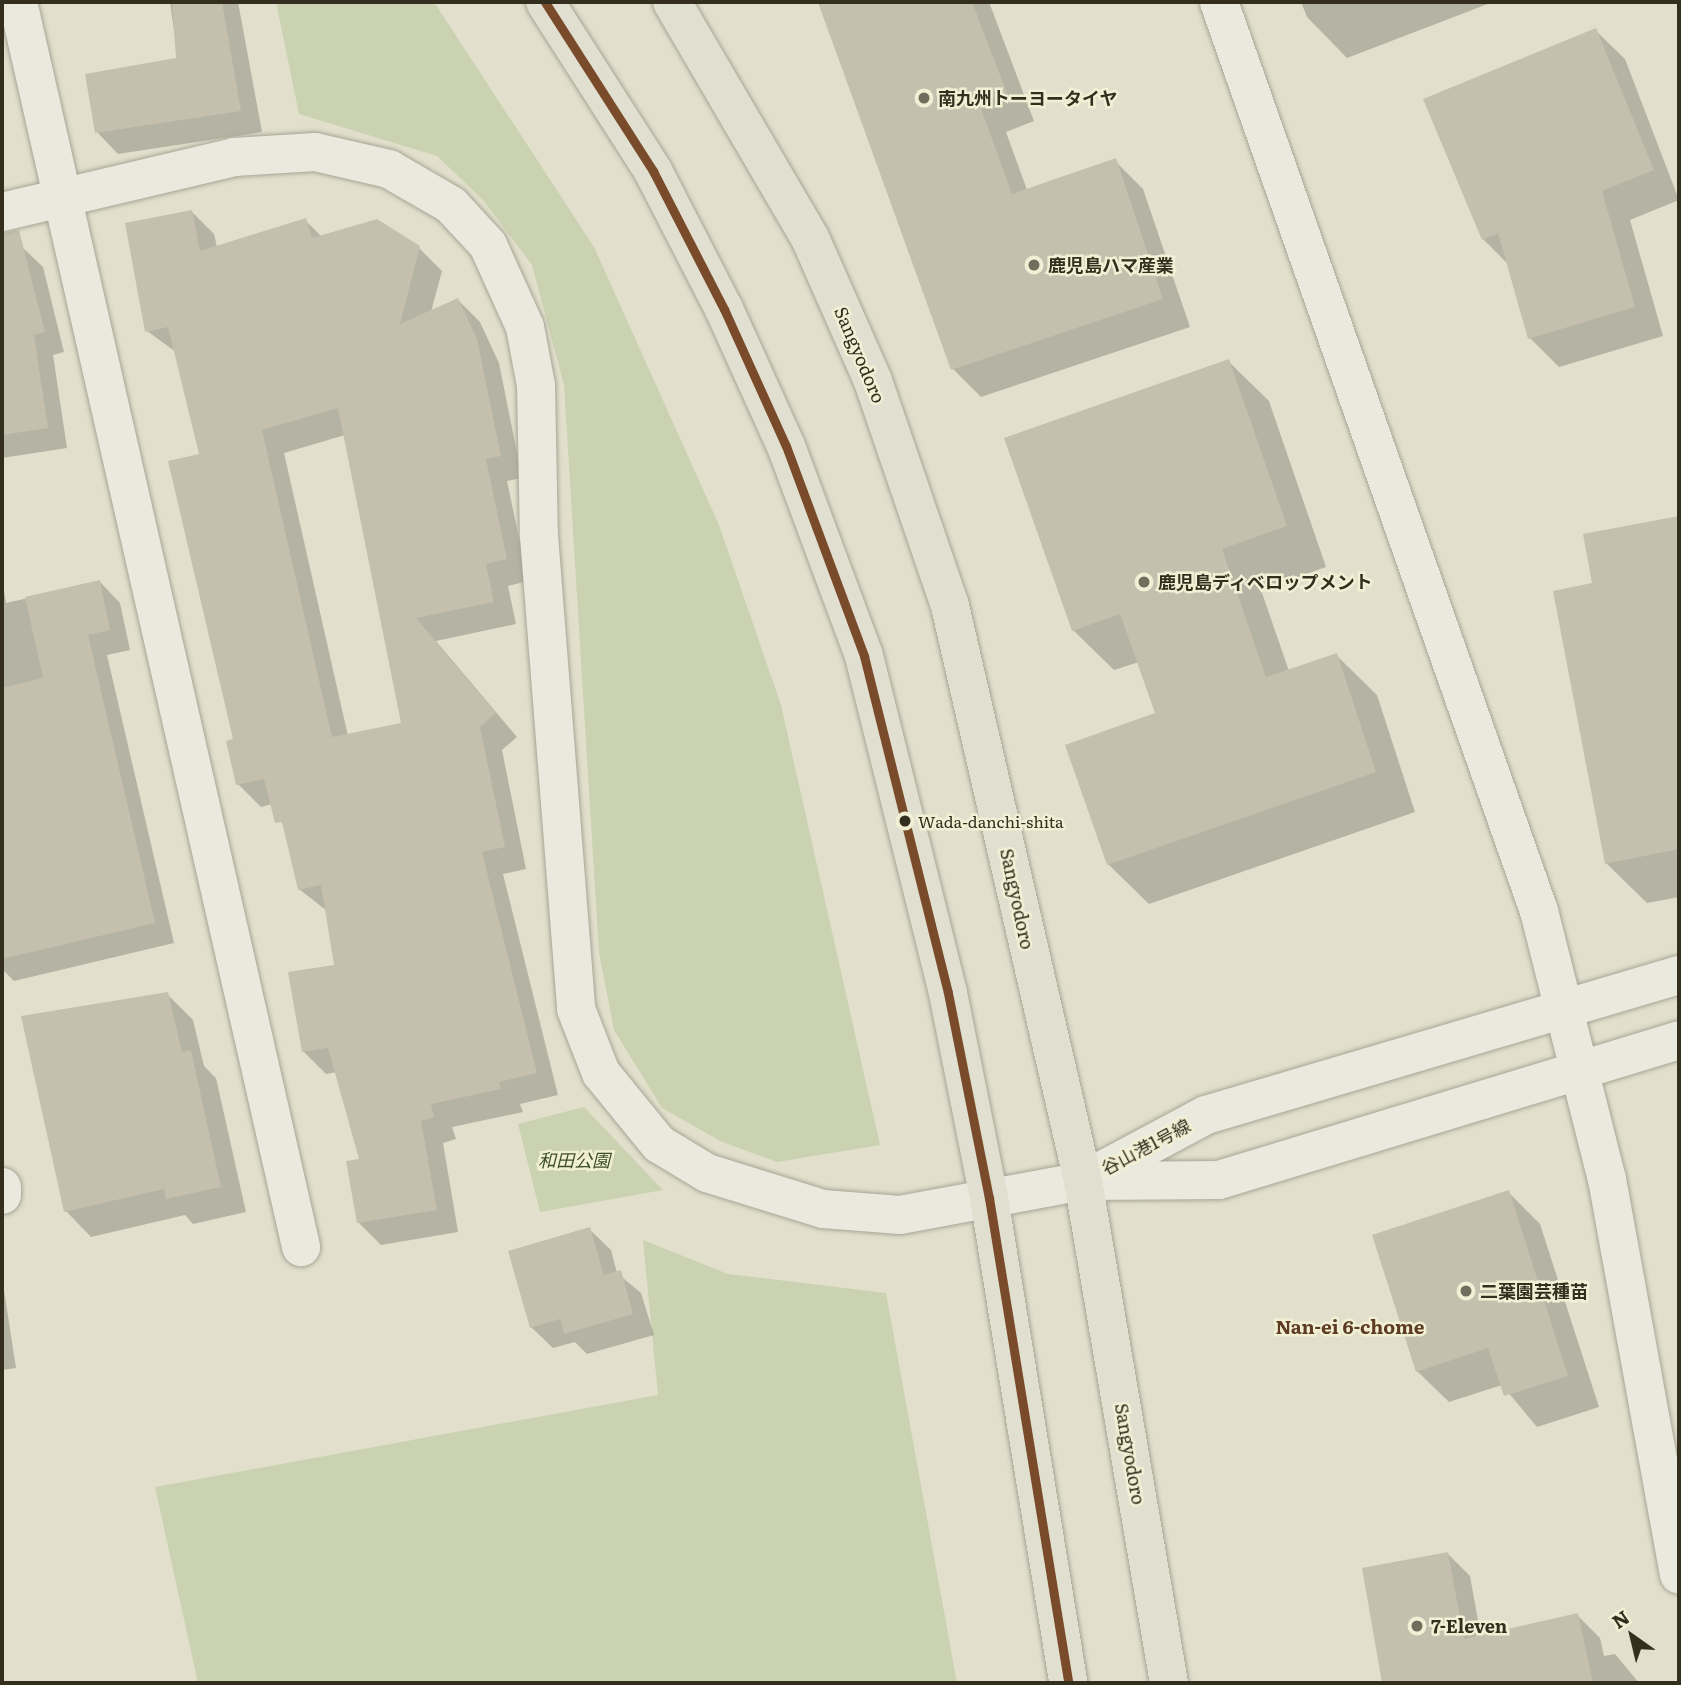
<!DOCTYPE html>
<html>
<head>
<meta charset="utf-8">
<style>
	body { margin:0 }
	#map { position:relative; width:1681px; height:1685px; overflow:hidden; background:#e2e0cd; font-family:Literata,"Noto Sans JP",serif }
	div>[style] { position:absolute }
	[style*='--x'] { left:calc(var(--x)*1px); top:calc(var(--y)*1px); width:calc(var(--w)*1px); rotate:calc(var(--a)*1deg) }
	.green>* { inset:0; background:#cad2b1 }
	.shadow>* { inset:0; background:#0003 }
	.building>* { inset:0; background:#c5bfae }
	.roads { filter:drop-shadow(0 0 2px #a7a596) drop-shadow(0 0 2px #a7a596) }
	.minor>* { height:38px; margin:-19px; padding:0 19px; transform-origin:19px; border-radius:19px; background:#eae9de }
	.major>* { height:38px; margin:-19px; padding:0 19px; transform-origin:19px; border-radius:19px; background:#e1e0d0 }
	.bus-1>* { height:9px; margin:-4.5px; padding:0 4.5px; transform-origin:4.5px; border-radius:4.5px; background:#7a4b2a }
	.dots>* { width:19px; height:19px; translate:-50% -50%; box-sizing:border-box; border:4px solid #f2f0d4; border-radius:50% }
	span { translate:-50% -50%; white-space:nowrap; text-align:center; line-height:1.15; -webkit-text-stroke:5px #f2f0d4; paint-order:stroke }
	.bus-label { font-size:16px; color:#342e1f }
	.left { translate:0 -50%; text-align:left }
	.poi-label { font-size:18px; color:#342e1f; font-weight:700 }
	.street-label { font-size:18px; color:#342e1f }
	.park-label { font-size:18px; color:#3c4f28; font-style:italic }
	.neighbourhood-label { font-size:19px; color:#5d3c23; font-weight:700 }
	.frame { position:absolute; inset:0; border:4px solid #342e1f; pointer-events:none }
	.north { position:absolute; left:1597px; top:1601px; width:70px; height:70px; -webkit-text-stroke:5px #f2f0d4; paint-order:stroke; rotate:326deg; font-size:19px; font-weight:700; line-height:28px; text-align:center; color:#342e1f }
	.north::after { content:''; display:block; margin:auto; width:24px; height:32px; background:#342e1f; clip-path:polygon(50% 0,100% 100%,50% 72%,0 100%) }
</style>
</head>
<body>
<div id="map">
	<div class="green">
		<div style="clip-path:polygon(276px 2px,434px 2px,594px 247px,719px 525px,781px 705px,880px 1145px,777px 1162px,720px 1141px,662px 1108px,614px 1030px,599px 953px,564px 385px,532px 265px,483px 200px,437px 156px,299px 114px)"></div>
		<div style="clip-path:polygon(584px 1107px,663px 1190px,540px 1212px,518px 1124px)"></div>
		<div style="clip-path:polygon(643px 1240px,728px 1274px,886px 1293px,957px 1683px,198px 1683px,155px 1487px,658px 1395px)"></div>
	</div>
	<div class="shadow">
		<div style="clip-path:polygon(170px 2px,238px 2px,262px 132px,118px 154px,97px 132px,178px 59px)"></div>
		<div style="clip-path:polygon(818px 2px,989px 2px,1034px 121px,1006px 132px,1027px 190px,1115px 161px,1143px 189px,1190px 327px,981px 397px,953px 369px)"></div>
		<div style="clip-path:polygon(1301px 2px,1493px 2px,1347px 58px,1307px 17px)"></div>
		<div style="clip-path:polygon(1595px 30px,1625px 59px,1679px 200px,1630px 220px,1663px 336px,1559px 367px,1530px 338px,1509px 265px,1483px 239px)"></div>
		<div style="clip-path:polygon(evenodd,192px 212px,214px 234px,217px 247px,305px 220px,322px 237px,419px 248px,442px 271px,431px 312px,458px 300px,480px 322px,499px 363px,522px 478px,507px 481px,528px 581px,508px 586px,516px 624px,436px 641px,517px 737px,502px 750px,526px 869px,503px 874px,558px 1095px,520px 1104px,523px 1112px,452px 1127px,456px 1139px,443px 1143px,458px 1232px,381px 1245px,358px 1222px,361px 1160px,337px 1072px,326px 1074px,304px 1052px,336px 966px,327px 911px,299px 889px,287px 833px,272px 804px,261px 807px,238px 784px,201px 455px,176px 352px,147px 331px,192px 212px,345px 435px,403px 724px,348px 736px,284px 453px,345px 435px)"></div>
		<div style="clip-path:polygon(22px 247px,43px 267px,64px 352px,53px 355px,67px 448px,2px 458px,2px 252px)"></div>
		<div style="clip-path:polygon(1228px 361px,1269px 401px,1326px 567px,1261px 590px,1289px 671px,1336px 655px,1377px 695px,1415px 812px,1149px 904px,1108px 864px,1157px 714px,1139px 662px,1114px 670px,1073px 630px)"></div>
		<div style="clip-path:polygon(1679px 518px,1679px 897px,1647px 903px,1606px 863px,1594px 585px,1585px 536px)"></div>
		<div style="clip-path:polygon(2px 578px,6px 603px,100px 582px,120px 603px,130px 650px,107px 655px,174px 943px,14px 981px,2px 969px)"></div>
		<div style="clip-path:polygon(167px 994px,193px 1020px,204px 1066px,216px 1078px,246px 1212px,193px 1224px,185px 1215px,91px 1237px,66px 1211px)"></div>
		<div style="clip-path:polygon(1508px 1192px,1540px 1224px,1599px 1407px,1537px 1427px,1502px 1385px,1449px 1402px,1417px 1371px)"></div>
		<div style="clip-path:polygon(589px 1229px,611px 1250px,617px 1273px,641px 1293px,654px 1335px,587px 1354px,575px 1342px,553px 1348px,531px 1327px)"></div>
		<div style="clip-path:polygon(2px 1277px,16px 1368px,2px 1370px)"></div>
		<div style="clip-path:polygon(1448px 1554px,1470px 1576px,1481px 1637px,1577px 1615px,1600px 1638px,1604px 1656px,1615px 1654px,1639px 1683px,1384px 1683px,1364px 1569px)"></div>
	</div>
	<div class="building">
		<div style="clip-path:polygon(172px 2px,222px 2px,241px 111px,95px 133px,85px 74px,176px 58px)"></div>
		<div style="clip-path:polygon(818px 2px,972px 2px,1007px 93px,979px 103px,1012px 194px,1116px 158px,1163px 299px,951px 370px)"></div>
		<div style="clip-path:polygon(1596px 28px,1654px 170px,1602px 191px,1635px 307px,1528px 339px,1498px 233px,1482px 240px,1423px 99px)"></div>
		<div style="clip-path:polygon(evenodd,192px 210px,200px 251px,306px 218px,312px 238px,377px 219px,420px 246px,400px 324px,458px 298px,477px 339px,501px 456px,486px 459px,507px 559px,486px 564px,494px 602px,416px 618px,496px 713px,480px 727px,505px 847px,482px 852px,537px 1073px,499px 1082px,501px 1089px,431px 1104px,434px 1117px,421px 1121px,437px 1210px,357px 1223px,346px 1161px,359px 1159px,328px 1048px,302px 1052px,288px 972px,334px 965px,321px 885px,298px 890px,282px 822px,275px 823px,264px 779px,236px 785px,226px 741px,233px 739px,168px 461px,199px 454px,168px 327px,145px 332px,125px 223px,192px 210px,338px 408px,401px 723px,332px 737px,262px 430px,338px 408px)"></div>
		<div style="clip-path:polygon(19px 230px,45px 332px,34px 335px,48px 428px,2px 435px,2px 233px)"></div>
		<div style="clip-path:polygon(1229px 359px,1287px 526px,1222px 549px,1266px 677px,1337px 653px,1376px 772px,1107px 865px,1065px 745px,1155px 713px,1120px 614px,1072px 631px,1004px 438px)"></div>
		<div style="clip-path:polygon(1679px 516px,1679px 849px,1605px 864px,1553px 591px,1592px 583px,1583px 534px)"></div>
		<div style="clip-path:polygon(100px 580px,110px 630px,88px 635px,155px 923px,2px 959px,2px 688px,43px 678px,25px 597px)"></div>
		<div style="clip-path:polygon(168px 992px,182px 1052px,191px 1050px,221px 1187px,166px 1199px,164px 1189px,64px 1212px,21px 1016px)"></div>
		<div style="clip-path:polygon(1509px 1190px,1568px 1376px,1504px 1396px,1488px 1348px,1416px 1372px,1372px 1235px)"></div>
		<div style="clip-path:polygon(590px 1227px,604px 1275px,621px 1270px,633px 1314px,564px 1334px,560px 1319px,530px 1328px,508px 1251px)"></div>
		<div style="clip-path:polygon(1448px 1552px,1464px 1639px,1578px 1613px,1593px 1683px,1382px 1683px,1362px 1568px)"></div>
	</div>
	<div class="roads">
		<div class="minor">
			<div style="--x:18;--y:2;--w:1277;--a:77.19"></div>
			<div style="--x:1219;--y:2;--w:964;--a:70.61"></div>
			<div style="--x:1539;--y:911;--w:276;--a:75.8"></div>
			<div style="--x:1607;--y:1179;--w:402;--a:79.7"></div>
			<div style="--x:2;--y:212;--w:238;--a:-13.3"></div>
			<div style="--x:234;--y:157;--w:81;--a:-3.5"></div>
			<div style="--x:315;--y:152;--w:76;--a:12.9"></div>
			<div style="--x:389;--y:169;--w:72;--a:30.1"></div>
			<div style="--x:451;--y:205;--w:54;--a:47.2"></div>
			<div style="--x:488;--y:245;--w:90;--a:65.7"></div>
			<div style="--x:525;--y:327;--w:59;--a:79.3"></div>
			<div style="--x:536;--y:385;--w:151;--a:88.9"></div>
			<div style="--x:539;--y:536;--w:474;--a:85.5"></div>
			<div style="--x:576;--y:1009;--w:69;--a:68.7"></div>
			<div style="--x:601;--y:1073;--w:92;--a:50.8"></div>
			<div style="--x:659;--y:1144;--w:56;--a:31.1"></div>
			<div style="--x:707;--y:1173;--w:121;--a:17.2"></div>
			<div style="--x:823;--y:1209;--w:77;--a:4.5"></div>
			<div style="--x:900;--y:1215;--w:186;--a:-10.5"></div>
			<div style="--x:1083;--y:1181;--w:136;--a:-0.4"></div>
			<div style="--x:1219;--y:1180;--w:481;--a:-16.9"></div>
			<div style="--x:1088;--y:1178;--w:134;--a:-28.1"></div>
			<div style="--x:1206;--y:1115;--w:493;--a:-16.5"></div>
			<div style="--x:2;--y:1187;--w:8;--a:90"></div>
		</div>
		<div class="major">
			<div style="--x:545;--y:2;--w:201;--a:57.4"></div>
			<div style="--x:653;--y:171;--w:155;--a:62.8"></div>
			<div style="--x:724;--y:309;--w:150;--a:65.7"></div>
			<div style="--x:786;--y:446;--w:224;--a:69.6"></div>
			<div style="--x:864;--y:656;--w:347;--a:76"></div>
			<div style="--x:948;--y:993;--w:209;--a:78.7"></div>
			<div style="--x:989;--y:1198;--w:491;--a:80.7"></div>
			<div style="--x:672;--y:2;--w:273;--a:59.7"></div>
			<div style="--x:810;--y:238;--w:156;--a:66.2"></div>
			<div style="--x:873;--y:381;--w:238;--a:71.1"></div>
			<div style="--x:950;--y:606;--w:590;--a:76.98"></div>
			<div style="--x:1083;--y:1181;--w:509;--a:80.28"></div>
		</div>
	</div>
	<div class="bus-1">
		<div style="--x:545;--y:2;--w:201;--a:57.4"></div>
		<div style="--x:653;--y:171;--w:155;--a:62.8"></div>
		<div style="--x:724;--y:309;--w:150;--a:65.7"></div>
		<div style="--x:786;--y:446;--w:224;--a:69.6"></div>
		<div style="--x:864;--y:656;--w:347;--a:76"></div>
		<div style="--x:948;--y:993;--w:209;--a:78.7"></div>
		<div style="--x:989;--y:1198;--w:491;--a:80.7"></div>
	</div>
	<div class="dots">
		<div style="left:924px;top:98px;background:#716c5c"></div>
		<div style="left:1034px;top:265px;background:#716c5c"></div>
		<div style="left:1144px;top:582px;background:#716c5c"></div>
		<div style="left:905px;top:821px;background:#342e1f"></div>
		<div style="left:1466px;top:1291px;background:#716c5c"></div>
		<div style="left:1417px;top:1626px;background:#716c5c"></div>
	</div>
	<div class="bus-label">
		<span class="left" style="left:918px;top:821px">Wada-danchi-shita</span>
	</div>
	<div class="poi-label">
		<span class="left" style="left:938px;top:98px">南九州トーヨータイヤ</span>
		<span class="left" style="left:1048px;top:265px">鹿児島ハマ産業</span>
		<span class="left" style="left:1158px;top:582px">鹿児島ディベロップメント</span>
		<span class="left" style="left:1480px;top:1291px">二葉園芸種苗</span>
		<span class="left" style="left:1431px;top:1626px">7-Eleven</span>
	</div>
	<div class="street-label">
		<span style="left:860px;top:355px;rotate:67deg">Sangyodoro</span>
		<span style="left:1017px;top:899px;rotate:78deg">Sangyodoro</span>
		<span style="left:1146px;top:1147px;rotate:-28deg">谷山港1号線</span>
		<span style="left:1130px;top:1454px;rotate:80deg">Sangyodoro</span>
	</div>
	<div class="park-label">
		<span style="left:574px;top:1160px">和田公園</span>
	</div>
	<div class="neighbourhood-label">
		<span style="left:1350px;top:1327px">Nan-ei 6-chome</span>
	</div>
	<div class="frame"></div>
	<div class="north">N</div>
</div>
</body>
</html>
